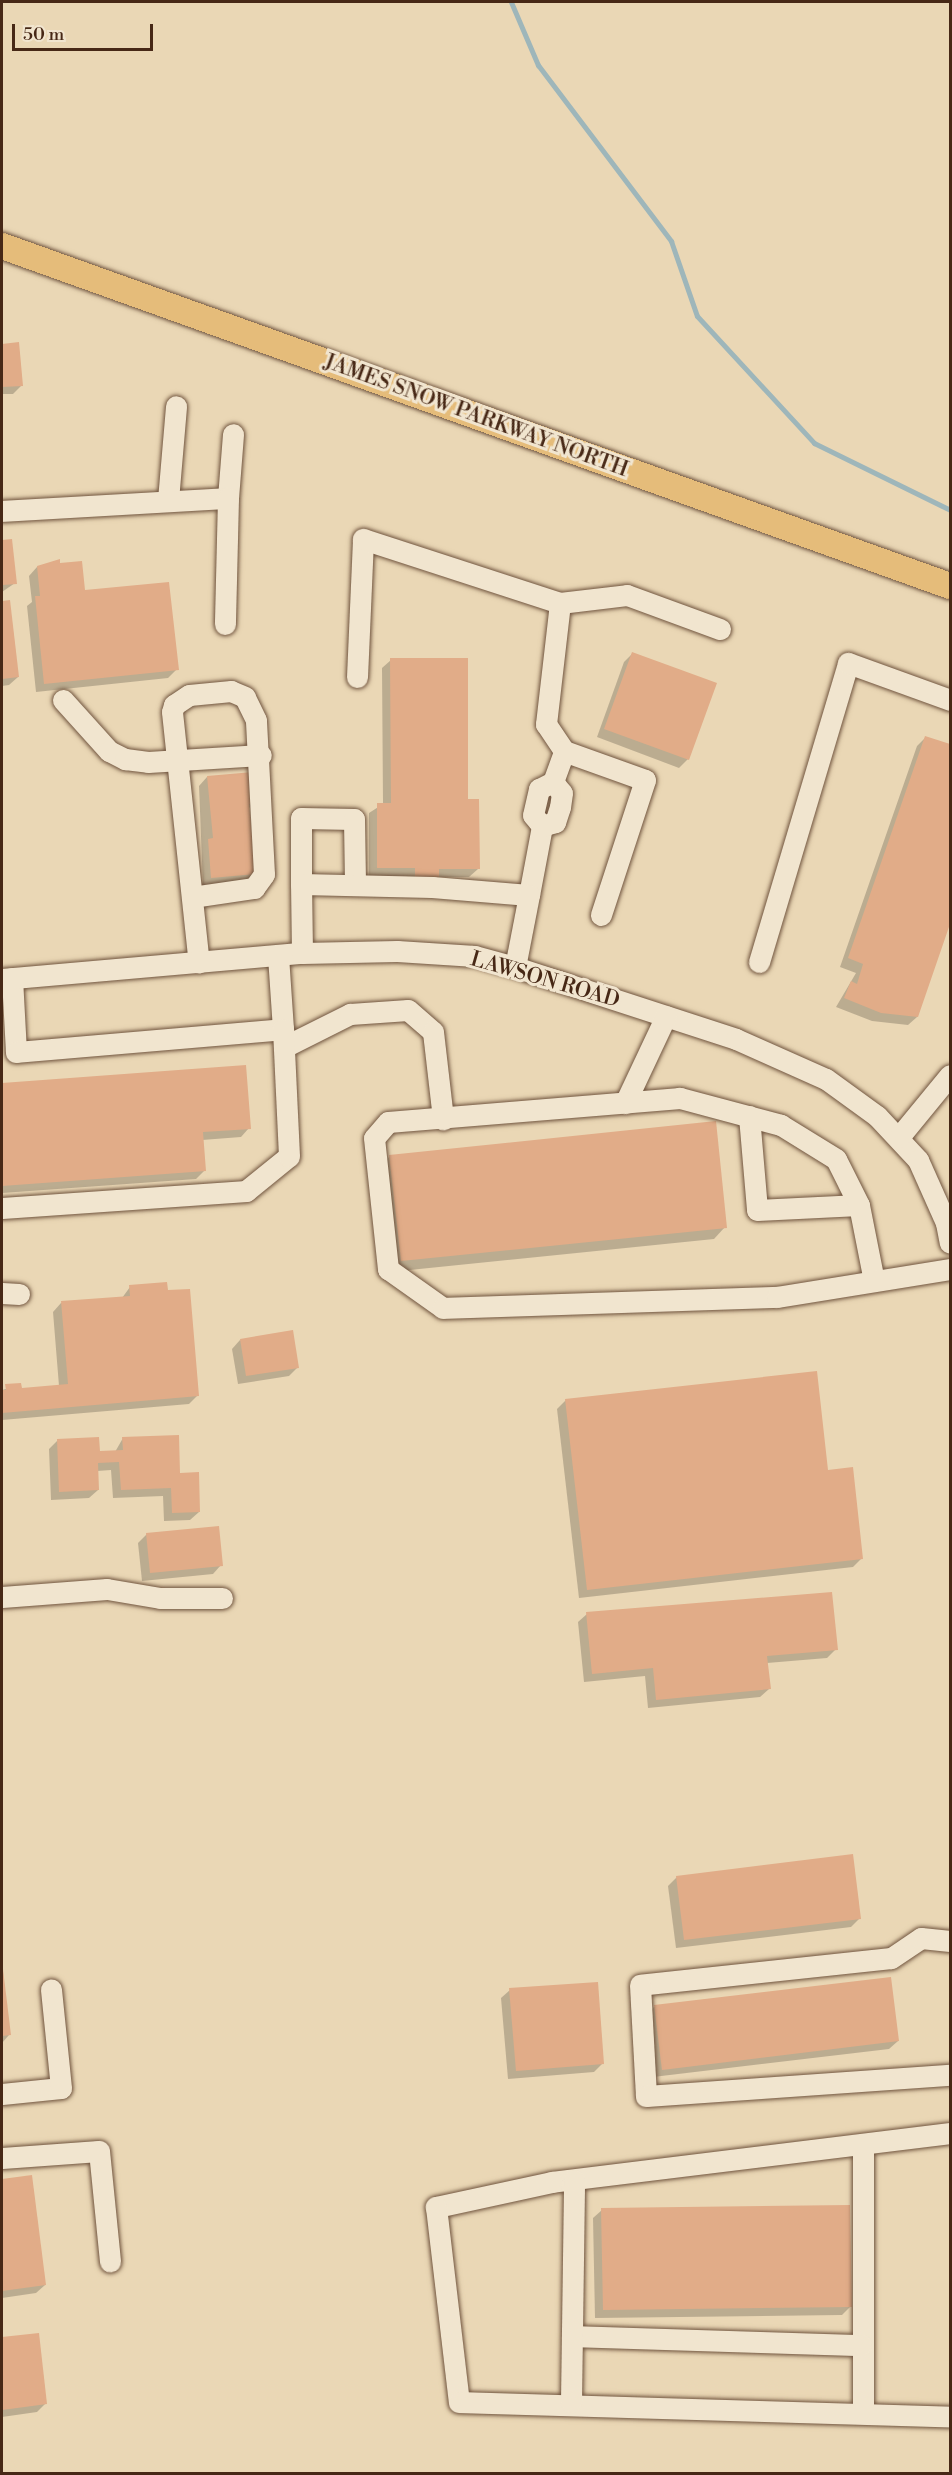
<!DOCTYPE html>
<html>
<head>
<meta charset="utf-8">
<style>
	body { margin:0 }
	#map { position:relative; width:952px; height:2475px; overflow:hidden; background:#ead7b5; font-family:"Libre Bodoni",serif }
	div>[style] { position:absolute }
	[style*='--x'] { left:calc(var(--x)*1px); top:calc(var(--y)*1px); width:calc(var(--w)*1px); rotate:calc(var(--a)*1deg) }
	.shadow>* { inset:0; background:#0003 }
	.stream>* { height:5px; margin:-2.5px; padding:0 2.5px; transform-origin:2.5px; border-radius:2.5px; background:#9eb6ba }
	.building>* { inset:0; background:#e1ac88 }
	.roads { filter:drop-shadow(0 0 2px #70543e) drop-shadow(0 0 2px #70543e) }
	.minor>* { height:21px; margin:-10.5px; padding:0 10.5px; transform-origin:10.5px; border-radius:10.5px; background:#f1e5cf }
	.major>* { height:26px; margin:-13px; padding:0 13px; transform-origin:13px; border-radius:13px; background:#e5bc7a }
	span { translate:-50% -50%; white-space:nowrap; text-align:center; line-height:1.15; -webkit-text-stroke:6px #f1e5cf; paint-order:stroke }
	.street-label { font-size:21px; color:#472816 }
	.frame { position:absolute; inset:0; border:3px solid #472816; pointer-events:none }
	.scale { position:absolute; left:12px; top:24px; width:141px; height:27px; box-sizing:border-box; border:3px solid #472816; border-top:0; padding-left:8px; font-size:18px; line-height:21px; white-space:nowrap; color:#472816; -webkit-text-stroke:4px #f1e5cf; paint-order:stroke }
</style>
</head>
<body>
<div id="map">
	<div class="shadow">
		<div style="clip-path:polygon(18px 344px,22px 385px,13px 394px,2px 394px,2px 345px)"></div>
		<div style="clip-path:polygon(11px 541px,15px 583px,2px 592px,2px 542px)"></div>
		<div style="clip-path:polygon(59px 565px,84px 592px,177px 669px,168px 678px,36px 692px,27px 606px,32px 602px,29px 576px,37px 567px)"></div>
		<div style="clip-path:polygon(9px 602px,18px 677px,9px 685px,2px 686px,2px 603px)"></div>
		<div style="clip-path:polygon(633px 653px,688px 759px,679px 768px,597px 737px,624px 662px)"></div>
		<div style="clip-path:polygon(391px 660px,467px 800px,478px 869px,469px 877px,437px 877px,407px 889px,407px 876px,369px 876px,369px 813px,383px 804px,382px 668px)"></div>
		<div style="clip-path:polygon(926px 737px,950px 746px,950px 919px,917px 1017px,908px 1025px,872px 1021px,836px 1007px,856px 973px,840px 967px,917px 746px)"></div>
		<div style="clip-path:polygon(207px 777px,254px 803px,248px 809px,254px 873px,246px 882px,203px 886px,199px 786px)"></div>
		<div style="clip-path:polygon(245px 1066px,249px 1128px,241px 1137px,202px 1140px,205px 1170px,196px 1179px,2px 1193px,2px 1084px)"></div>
		<div style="clip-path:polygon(390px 1156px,725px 1227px,714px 1239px,390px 1272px,379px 1168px)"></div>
		<div style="clip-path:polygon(130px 1287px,197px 1396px,189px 1404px,2px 1420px,2px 1390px,20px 1385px,21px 1390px,59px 1386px,53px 1312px,61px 1303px,122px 1298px)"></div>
		<div style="clip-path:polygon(240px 1340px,298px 1367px,289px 1376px,238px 1384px,232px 1349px)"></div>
		<div style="clip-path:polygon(566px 1400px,827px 1471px,861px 1559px,853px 1567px,579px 1598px,557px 1409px)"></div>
		<div style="clip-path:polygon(123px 1438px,179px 1474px,199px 1512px,190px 1520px,164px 1521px,163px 1496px,113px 1498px,111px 1470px,97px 1471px,98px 1490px,89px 1498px,51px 1500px,49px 1449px,58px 1440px,98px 1452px,115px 1452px)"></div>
		<div style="clip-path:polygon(147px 1534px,221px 1565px,213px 1574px,142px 1581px,138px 1543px)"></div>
		<div style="clip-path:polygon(587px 1614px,836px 1649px,827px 1658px,767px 1663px,769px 1689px,760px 1697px,648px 1708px,645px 1676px,584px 1682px,578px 1622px)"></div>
		<div style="clip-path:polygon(677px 1877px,860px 1918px,851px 1927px,676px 1948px,668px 1886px)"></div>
		<div style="clip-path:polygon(2px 1961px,9px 2035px,2px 2043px)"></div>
		<div style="clip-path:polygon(510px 1990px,602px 2064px,594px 2072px,508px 2079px,501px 1998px)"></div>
		<div style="clip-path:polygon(654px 2007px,898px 2041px,889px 2049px,653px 2077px,646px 2015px)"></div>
		<div style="clip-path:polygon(30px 2177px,45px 2285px,36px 2293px,2px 2298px,2px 2181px)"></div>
		<div style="clip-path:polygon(602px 2210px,850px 2307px,842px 2315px,595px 2318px,593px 2218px)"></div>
		<div style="clip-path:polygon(38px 2335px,46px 2403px,37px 2412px,2px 2417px,2px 2339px)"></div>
	</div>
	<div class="stream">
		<div style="--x:511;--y:2;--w:69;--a:66.8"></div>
		<div style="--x:538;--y:65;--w:221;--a:52.9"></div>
		<div style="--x:671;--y:241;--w:79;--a:70.9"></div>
		<div style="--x:697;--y:316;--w:173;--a:47.3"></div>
		<div style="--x:814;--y:443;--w:152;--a:26.2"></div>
	</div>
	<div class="building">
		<div style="clip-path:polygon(19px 342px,23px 386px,2px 387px,2px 344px)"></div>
		<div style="clip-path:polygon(12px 539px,17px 584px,2px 585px,2px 540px)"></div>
		<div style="clip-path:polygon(60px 559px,60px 563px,82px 561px,85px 590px,169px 582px,179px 670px,44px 684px,35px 596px,40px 596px,37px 566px)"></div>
		<div style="clip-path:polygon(10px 600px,19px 677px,2px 679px,2px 601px)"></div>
		<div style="clip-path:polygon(632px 652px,717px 683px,689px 760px,604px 729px)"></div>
		<div style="clip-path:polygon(390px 658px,468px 658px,468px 799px,479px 799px,480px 869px,439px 869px,439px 881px,415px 881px,415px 868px,377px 868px,377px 803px,391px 803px)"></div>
		<div style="clip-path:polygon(925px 736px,950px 744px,950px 924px,918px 1017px,881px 1013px,844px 998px,851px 981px,857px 984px,863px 964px,848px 958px)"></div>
		<div style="clip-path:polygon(253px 772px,256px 803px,249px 804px,256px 874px,211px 878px,208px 839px,213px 838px,207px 776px)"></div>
		<div style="clip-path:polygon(246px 1065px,251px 1129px,203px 1132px,206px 1171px,2px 1186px,2px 1083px)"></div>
		<div style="clip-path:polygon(716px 1121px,727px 1228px,401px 1261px,389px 1155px)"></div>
		<div style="clip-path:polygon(167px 1282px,168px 1290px,190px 1289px,199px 1396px,2px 1413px,2px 1390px,6px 1390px,5px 1384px,21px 1383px,22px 1388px,68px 1384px,61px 1301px,130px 1296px,129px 1285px)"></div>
		<div style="clip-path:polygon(293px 1330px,299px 1368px,246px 1376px,240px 1339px)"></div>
		<div style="clip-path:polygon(817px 1371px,828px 1470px,853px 1467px,863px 1559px,587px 1590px,565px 1399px)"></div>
		<div style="clip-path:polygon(179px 1435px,180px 1473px,199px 1472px,200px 1512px,172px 1513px,171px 1488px,121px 1490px,119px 1462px,98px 1463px,99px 1490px,59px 1492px,57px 1439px,99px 1437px,100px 1451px,123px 1450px,122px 1437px)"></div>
		<div style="clip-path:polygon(219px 1526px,223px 1566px,150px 1573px,146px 1533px)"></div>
		<div style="clip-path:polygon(832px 1592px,838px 1650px,767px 1656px,771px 1689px,656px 1700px,653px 1668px,592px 1674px,586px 1612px)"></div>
		<div style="clip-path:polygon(853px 1854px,861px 1919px,684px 1940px,676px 1876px)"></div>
		<div style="clip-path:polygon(2px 1961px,11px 2035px,2px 2036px)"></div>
		<div style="clip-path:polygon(891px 1977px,899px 2041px,662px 2070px,654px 2005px)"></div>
		<div style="clip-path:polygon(598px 1982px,604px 2064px,516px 2071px,509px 1988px)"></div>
		<div style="clip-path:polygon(32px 2175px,46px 2285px,2px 2291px,2px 2179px)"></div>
		<div style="clip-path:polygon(850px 2205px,852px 2307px,603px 2310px,601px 2208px)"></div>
		<div style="clip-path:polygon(39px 2333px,47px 2404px,2px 2410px,2px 2337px)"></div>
	</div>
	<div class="roads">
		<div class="minor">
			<div style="--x:228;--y:498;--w:64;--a:-85.5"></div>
			<div style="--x:168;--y:500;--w:94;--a:-85.1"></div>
			<div style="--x:2;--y:511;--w:226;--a:-3.3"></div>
			<div style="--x:228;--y:498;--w:126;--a:91.4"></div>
			<div style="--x:560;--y:603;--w:67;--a:-6.8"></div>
			<div style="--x:627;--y:595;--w:99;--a:20.1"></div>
			<div style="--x:357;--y:677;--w:138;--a:-87.5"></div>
			<div style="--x:363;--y:539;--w:207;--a:18"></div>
			<div style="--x:560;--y:603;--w:122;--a:96.6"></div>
			<div style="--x:546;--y:724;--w:32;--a:56"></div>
			<div style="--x:63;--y:700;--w:69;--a:48"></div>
			<div style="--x:109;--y:751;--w:18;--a:27"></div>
			<div style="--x:125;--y:759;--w:23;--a:7"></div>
			<div style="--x:148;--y:762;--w:113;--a:-3.5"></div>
			<div style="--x:553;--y:782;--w:33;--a:-70"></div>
			<div style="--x:564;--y:751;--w:86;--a:19.7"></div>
			<div style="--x:645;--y:780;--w:142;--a:108.1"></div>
			<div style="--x:301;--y:884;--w:66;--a:-90"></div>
			<div style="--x:301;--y:818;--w:53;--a:1.1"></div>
			<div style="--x:354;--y:819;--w:66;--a:89.1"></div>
			<div style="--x:529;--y:895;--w:70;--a:-79.3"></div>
			<div style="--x:542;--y:826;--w:14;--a:-129"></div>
			<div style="--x:533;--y:815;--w:27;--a:-77"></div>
			<div style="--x:539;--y:789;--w:16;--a:-27"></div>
			<div style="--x:553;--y:782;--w:14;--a:51"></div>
			<div style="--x:562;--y:793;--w:14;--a:98"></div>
			<div style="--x:560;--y:807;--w:16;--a:108"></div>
			<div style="--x:555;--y:822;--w:14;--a:163"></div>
			<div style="--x:192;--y:897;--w:63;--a:-8.3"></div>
			<div style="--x:254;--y:888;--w:17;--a:-54"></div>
			<div style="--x:264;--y:874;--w:154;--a:-93"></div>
			<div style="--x:256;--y:720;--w:25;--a:-116"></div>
			<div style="--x:245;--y:697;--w:15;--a:-157"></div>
			<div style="--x:231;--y:691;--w:42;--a:174.6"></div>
			<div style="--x:189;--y:695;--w:18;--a:146"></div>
			<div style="--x:174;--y:705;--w:7;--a:106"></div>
			<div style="--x:172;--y:712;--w:252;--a:83.9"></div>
			<div style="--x:302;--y:953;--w:69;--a:-90.8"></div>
			<div style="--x:301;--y:884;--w:131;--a:1.3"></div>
			<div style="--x:432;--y:887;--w:97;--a:4.7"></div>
			<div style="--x:529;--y:895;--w:73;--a:101"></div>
			<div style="--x:759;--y:962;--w:312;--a:-73.4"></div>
			<div style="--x:848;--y:663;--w:109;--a:19.9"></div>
			<div style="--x:12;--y:978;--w:74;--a:86.9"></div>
			<div style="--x:16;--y:1052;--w:268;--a:-4.9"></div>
			<div style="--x:283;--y:1029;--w:73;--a:-93.9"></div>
			<div style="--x:2;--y:979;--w:301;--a:-5"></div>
			<div style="--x:302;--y:953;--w:95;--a:-1.2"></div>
			<div style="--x:397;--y:951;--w:78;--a:3.7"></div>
			<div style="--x:475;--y:956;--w:41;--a:15.4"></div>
			<div style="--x:515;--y:967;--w:232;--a:18"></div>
			<div style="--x:736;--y:1039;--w:98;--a:24"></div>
			<div style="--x:826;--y:1079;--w:63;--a:36"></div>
			<div style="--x:877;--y:1116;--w:60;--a:47"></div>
			<div style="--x:918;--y:1160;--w:69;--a:66"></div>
			<div style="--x:946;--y:1223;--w:20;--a:79"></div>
			<div style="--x:284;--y:1047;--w:74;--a:-26.6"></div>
			<div style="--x:350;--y:1014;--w:58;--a:-3.9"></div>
			<div style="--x:408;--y:1010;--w:33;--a:41"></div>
			<div style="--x:433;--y:1032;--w:88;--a:83.4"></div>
			<div style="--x:625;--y:1103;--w:96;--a:-64.8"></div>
			<div style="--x:749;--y:1116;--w:94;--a:85.1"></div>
			<div style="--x:757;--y:1210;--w:102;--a:-2.8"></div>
			<div style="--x:899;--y:1137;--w:80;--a:-50.6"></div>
			<div style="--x:2;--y:1208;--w:245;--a:-4"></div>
			<div style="--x:246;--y:1191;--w:55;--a:-39.1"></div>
			<div style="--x:289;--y:1156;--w:127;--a:-92.7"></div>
			<div style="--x:874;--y:1281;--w:77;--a:-101.2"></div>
			<div style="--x:859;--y:1205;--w:51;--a:-116.6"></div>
			<div style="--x:836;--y:1159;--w:65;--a:-148.3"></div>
			<div style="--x:781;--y:1125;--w:105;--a:-165"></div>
			<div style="--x:680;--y:1098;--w:293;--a:175.3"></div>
			<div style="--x:388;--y:1122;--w:21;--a:131"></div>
			<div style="--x:374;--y:1138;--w:132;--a:83.9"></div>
			<div style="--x:388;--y:1269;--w:67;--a:35.3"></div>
			<div style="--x:443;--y:1308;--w:334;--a:-1.9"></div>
			<div style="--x:777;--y:1297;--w:175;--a:-9.2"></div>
			<div style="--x:2;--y:1293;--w:17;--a:3"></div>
			<div style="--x:2;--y:1597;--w:105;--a:-4.4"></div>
			<div style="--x:107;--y:1589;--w:54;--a:9.6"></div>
			<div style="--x:160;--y:1598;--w:62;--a:0"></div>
			<div style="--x:950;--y:1941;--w:29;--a:-174"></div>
			<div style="--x:921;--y:1938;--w:36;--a:146"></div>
			<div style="--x:891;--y:1958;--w:252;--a:173.9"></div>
			<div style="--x:640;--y:1985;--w:111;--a:86.9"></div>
			<div style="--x:646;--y:2096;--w:305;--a:-4"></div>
			<div style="--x:2;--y:2094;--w:59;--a:-5.8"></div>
			<div style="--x:61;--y:2088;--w:99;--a:-95.8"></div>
			<div style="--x:950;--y:2133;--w:401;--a:173"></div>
			<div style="--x:552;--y:2182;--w:119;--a:167.8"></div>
			<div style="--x:436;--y:2207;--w:196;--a:83.3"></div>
			<div style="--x:459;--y:2402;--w:491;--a:1.7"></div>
			<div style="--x:863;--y:2144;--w:268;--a:90"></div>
			<div style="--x:2;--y:2158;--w:97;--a:-4.1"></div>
			<div style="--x:99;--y:2151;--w:111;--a:84.3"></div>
			<div style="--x:572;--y:2336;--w:289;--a:1.8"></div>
			<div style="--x:571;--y:2402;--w:222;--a:-89.2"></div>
		</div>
		<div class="major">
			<div style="--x:2;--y:246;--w:1007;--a:19.73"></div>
		</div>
	</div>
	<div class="street-label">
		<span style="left:476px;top:416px;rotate:20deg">JAMES SNOW PARKWAY NORTH</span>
		<span style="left:545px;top:980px;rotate:16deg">LAWSON ROAD</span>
	</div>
	<div class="frame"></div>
	<div class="scale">50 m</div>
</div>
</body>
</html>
